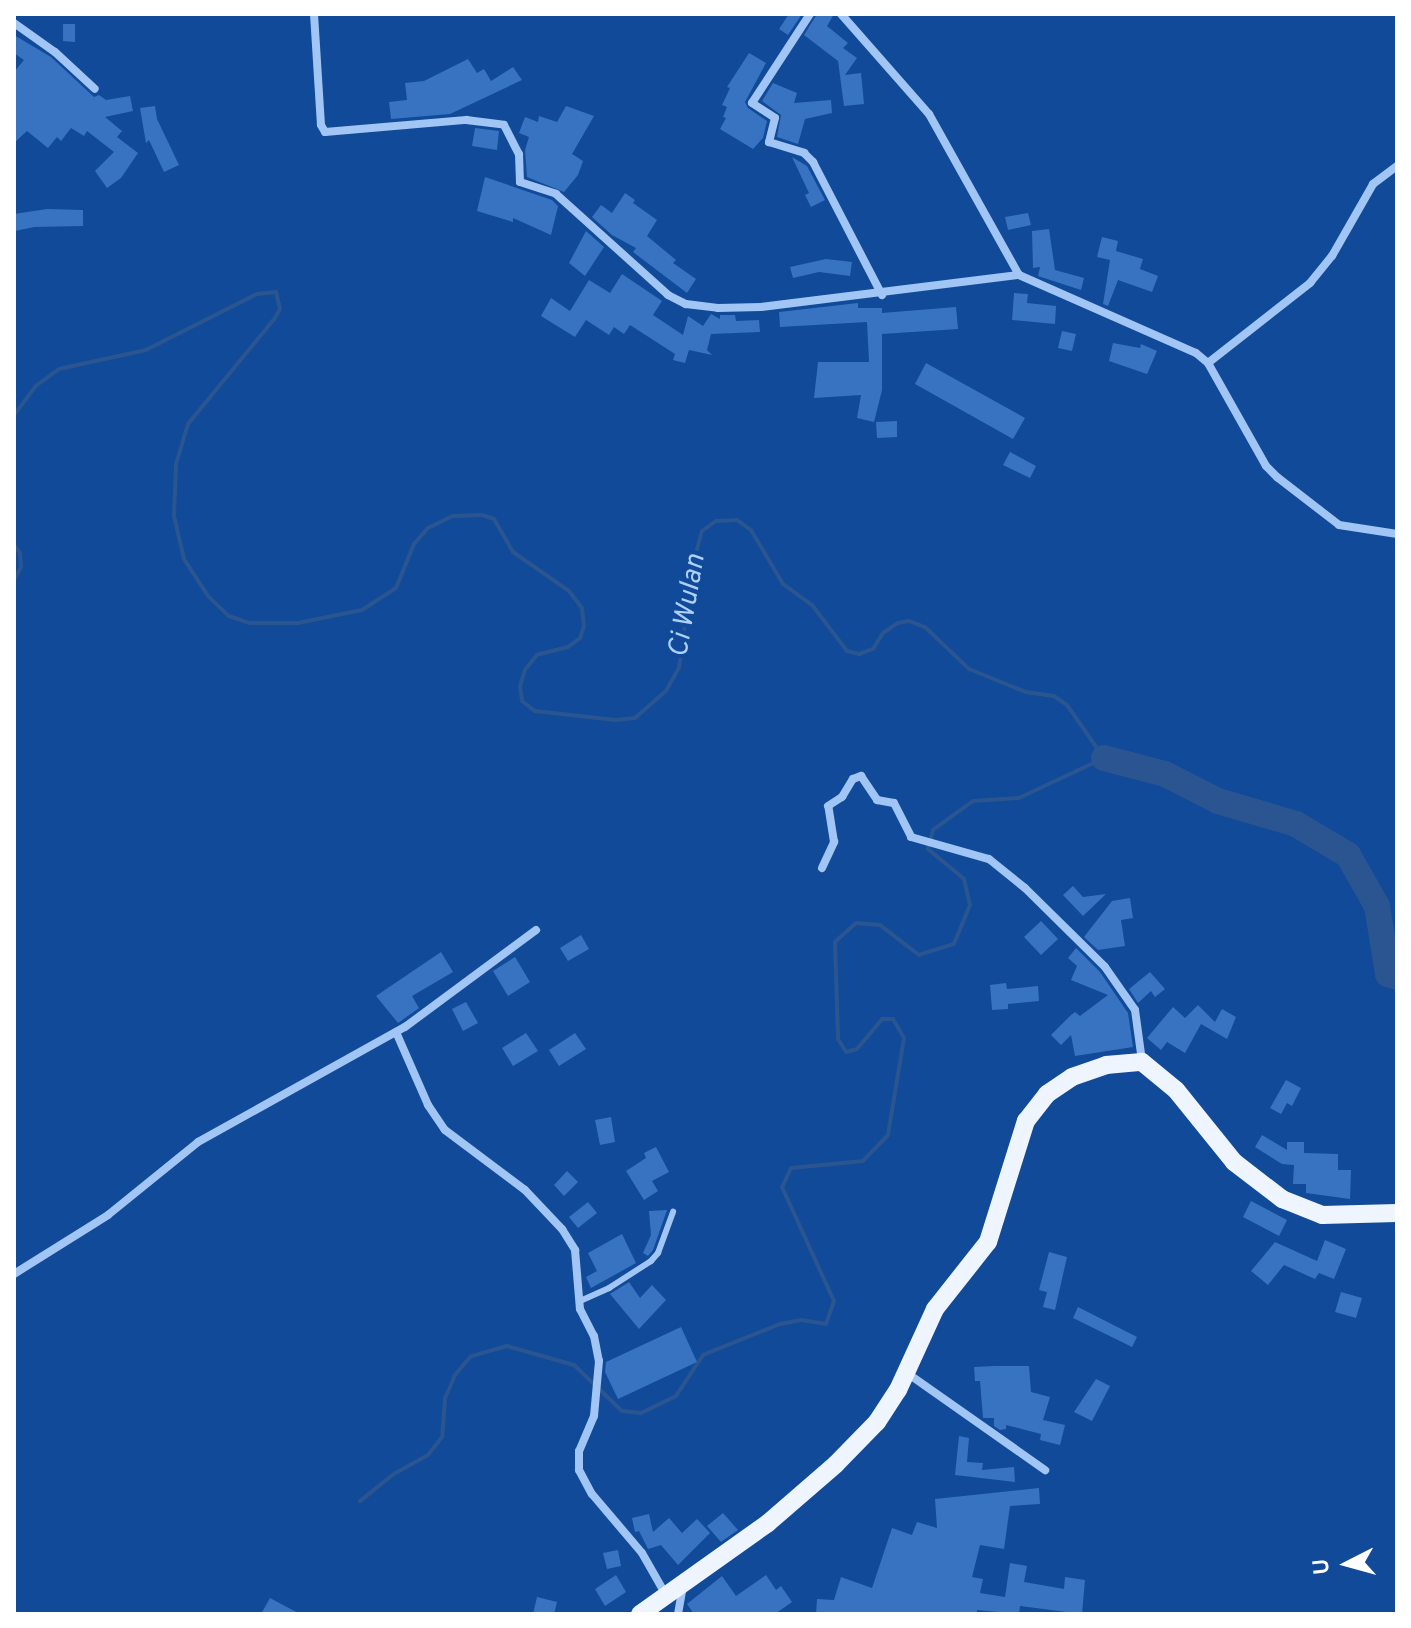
<!DOCTYPE html>
<html>
<head>
<meta charset="utf-8">
<style>
	body { margin:0 }
	#map { position:relative; width:1411px; height:1628px; overflow:hidden; background:#104a99; font-family:Overpass,sans-serif }
	div>[style] { position:absolute }
	[style*='--x'] { left:calc(var(--x)*1px); top:calc(var(--y)*1px); width:calc(var(--w)*1px); rotate:calc(var(--a)*1deg) }
	.stream>* { height:4px; margin:-2px; padding:0 2px; transform-origin:2px; border-radius:2px; background:#2a5590 }
	.river>* { height:26px; margin:-13px; padding:0 13px; transform-origin:13px; border-radius:13px; background:#2a5590 }
	.building>* { inset:0; background:#3873c1 }
	.service>* { height:6px; margin:-3px; padding:0 3px; transform-origin:3px; border-radius:3px; background:#a1c6f5 }
	.minor>* { height:8px; margin:-4px; padding:0 4px; transform-origin:4px; border-radius:4px; background:#a1c6f5 }
	.primary>* { height:18px; margin:-9px; padding:0 9px; transform-origin:9px; border-radius:9px; background:#eff5ff }
	span { translate:-50% -50%; white-space:nowrap; text-align:center; line-height:1.15; -webkit-text-stroke:8px #104a99; paint-order:stroke }
	.water-label { font-size:28px; color:#aed0fb; font-style:italic }
	.frame { position:absolute; inset:0; border:16px solid #fff; pointer-events:none }
	.north { position:absolute; left:1307px; top:1524px; width:80px; height:80px; -webkit-text-stroke:6px #104a99; paint-order:stroke; rotate:264deg; font-size:22px; font-weight:700; line-height:32px; text-align:center; color:#fff }
	.north::after { content:''; display:block; margin:auto; width:28px; height:36px; background:#fff; clip-path:polygon(50% 0,100% 100%,50% 72%,0 100%) }
</style>
</head>
<body>
<div id="map">
	<div class="stream">
		<div style="--x:14;--y:415;--w:38;--a:-53"></div>
		<div style="--x:37;--y:385;--w:27;--a:-36"></div>
		<div style="--x:59;--y:369;--w:89;--a:-12.3"></div>
		<div style="--x:146;--y:350;--w:124;--a:-26.8"></div>
		<div style="--x:257;--y:294;--w:19;--a:-6"></div>
		<div style="--x:276;--y:292;--w:17;--a:77"></div>
		<div style="--x:280;--y:309;--w:10;--a:119"></div>
		<div style="--x:275;--y:318;--w:137;--a:129.4"></div>
		<div style="--x:188;--y:424;--w:42;--a:106.7"></div>
		<div style="--x:176;--y:464;--w:52;--a:92.2"></div>
		<div style="--x:174;--y:516;--w:44;--a:76.9"></div>
		<div style="--x:184;--y:559;--w:44;--a:57"></div>
		<div style="--x:208;--y:596;--w:29;--a:44"></div>
		<div style="--x:229;--y:616;--w:21;--a:19"></div>
		<div style="--x:249;--y:623;--w:49;--a:0"></div>
		<div style="--x:298;--y:623;--w:65;--a:-11.5"></div>
		<div style="--x:362;--y:610;--w:40;--a:-32.9"></div>
		<div style="--x:396;--y:588;--w:48;--a:-67.8"></div>
		<div style="--x:414;--y:544;--w:21;--a:-49"></div>
		<div style="--x:428;--y:528;--w:28;--a:-26"></div>
		<div style="--x:453;--y:516;--w:29;--a:-2"></div>
		<div style="--x:482;--y:515;--w:13;--a:18"></div>
		<div style="--x:494;--y:519;--w:38;--a:60"></div>
		<div style="--x:513;--y:552;--w:68;--a:34.9"></div>
		<div style="--x:569;--y:591;--w:21;--a:53"></div>
		<div style="--x:582;--y:608;--w:18;--a:84"></div>
		<div style="--x:584;--y:626;--w:13;--a:108"></div>
		<div style="--x:580;--y:638;--w:15;--a:143"></div>
		<div style="--x:568;--y:647;--w:32;--a:166"></div>
		<div style="--x:537;--y:655;--w:19;--a:129"></div>
		<div style="--x:525;--y:670;--w:17;--a:107"></div>
		<div style="--x:520;--y:686;--w:15;--a:82"></div>
		<div style="--x:522;--y:701;--w:16;--a:38"></div>
		<div style="--x:535;--y:711;--w:81;--a:6.4"></div>
		<div style="--x:615;--y:720;--w:20;--a:-6"></div>
		<div style="--x:635;--y:718;--w:41;--a:-41.1"></div>
		<div style="--x:666;--y:691;--w:26;--a:-61"></div>
		<div style="--x:679;--y:668;--w:105;--a:-82.3"></div>
		<div style="--x:693;--y:564;--w:34;--a:-75"></div>
		<div style="--x:702;--y:531;--w:17;--a:-36"></div>
		<div style="--x:716;--y:521;--w:21;--a:-3"></div>
		<div style="--x:737;--y:520;--w:17;--a:36"></div>
		<div style="--x:751;--y:530;--w:63;--a:59.3"></div>
		<div style="--x:783;--y:584;--w:36;--a:36"></div>
		<div style="--x:812;--y:605;--w:58;--a:52.7"></div>
		<div style="--x:847;--y:651;--w:12;--a:14"></div>
		<div style="--x:859;--y:654;--w:15;--a:-20"></div>
		<div style="--x:873;--y:649;--w:19;--a:-58"></div>
		<div style="--x:883;--y:633;--w:18;--a:-34"></div>
		<div style="--x:898;--y:623;--w:11;--a:-10"></div>
		<div style="--x:909;--y:621;--w:17;--a:21"></div>
		<div style="--x:925;--y:627;--w:61;--a:43.7"></div>
		<div style="--x:969;--y:669;--w:61;--a:22"></div>
		<div style="--x:1026;--y:692;--w:28;--a:8"></div>
		<div style="--x:1054;--y:696;--w:16;--a:35"></div>
		<div style="--x:1067;--y:705;--w:65;--a:55.1"></div>
		<div style="--x:1104;--y:758;--w:94;--a:154.8"></div>
		<div style="--x:1019;--y:798;--w:46;--a:176.3"></div>
		<div style="--x:973;--y:801;--w:49;--a:144.1"></div>
		<div style="--x:933;--y:830;--w:20;--a:105"></div>
		<div style="--x:928;--y:849;--w:47;--a:39.8"></div>
		<div style="--x:964;--y:879;--w:27;--a:77"></div>
		<div style="--x:970;--y:905;--w:42;--a:112.3"></div>
		<div style="--x:954;--y:944;--w:37;--a:163"></div>
		<div style="--x:919;--y:955;--w:49;--a:-142.4"></div>
		<div style="--x:880;--y:925;--w:24;--a:-175"></div>
		<div style="--x:856;--y:923;--w:28;--a:138"></div>
		<div style="--x:835;--y:942;--w:97;--a:88.2"></div>
		<div style="--x:838;--y:1039;--w:15;--a:58"></div>
		<div style="--x:846;--y:1052;--w:11;--a:-15"></div>
		<div style="--x:857;--y:1049;--w:39;--a:-50"></div>
		<div style="--x:882;--y:1019;--w:11;--a:0"></div>
		<div style="--x:893;--y:1019;--w:22;--a:60"></div>
		<div style="--x:904;--y:1038;--w:98;--a:99.4"></div>
		<div style="--x:888;--y:1135;--w:36;--a:134"></div>
		<div style="--x:863;--y:1161;--w:72;--a:174.4"></div>
		<div style="--x:791;--y:1168;--w:21;--a:115"></div>
		<div style="--x:782;--y:1187;--w:125;--a:65.5"></div>
		<div style="--x:834;--y:1301;--w:24;--a:109"></div>
		<div style="--x:826;--y:1324;--w:25;--a:-171"></div>
		<div style="--x:801;--y:1320;--w:21;--a:169"></div>
		<div style="--x:780;--y:1324;--w:83;--a:158.1"></div>
		<div style="--x:703;--y:1355;--w:49;--a:123.4"></div>
		<div style="--x:676;--y:1396;--w:39;--a:154"></div>
		<div style="--x:641;--y:1413;--w:19;--a:-174"></div>
		<div style="--x:622;--y:1411;--w:66;--a:-136.2"></div>
		<div style="--x:574;--y:1365;--w:70;--a:-164.2"></div>
		<div style="--x:507;--y:1346;--w:37;--a:164"></div>
		<div style="--x:471;--y:1356;--w:25;--a:130"></div>
		<div style="--x:455;--y:1375;--w:25;--a:113"></div>
		<div style="--x:445;--y:1398;--w:39;--a:94"></div>
		<div style="--x:442;--y:1437;--w:23;--a:128"></div>
		<div style="--x:428;--y:1455;--w:38;--a:151"></div>
		<div style="--x:395;--y:1473;--w:45;--a:141.3"></div>
		<div style="--x:14;--y:545;--w:10;--a:53"></div>
		<div style="--x:20;--y:553;--w:14;--a:86"></div>
		<div style="--x:21;--y:567;--w:15;--a:118"></div>
	</div>
	<div class="river">
		<div style="--x:1104;--y:758;--w:63;--a:14.7"></div>
		<div style="--x:1165;--y:774;--w:59;--a:27"></div>
		<div style="--x:1218;--y:801;--w:81;--a:16.4"></div>
		<div style="--x:1296;--y:824;--w:61;--a:30.8"></div>
		<div style="--x:1348;--y:855;--w:59;--a:60.4"></div>
		<div style="--x:1377;--y:906;--w:69;--a:80.8"></div>
		<div style="--x:1388;--y:974;--w:9;--a:18"></div>
	</div>
	<div class="building">
		<div style="clip-path:polygon(789px 14px,802px 14px,788px 35px,779px 29px)"></div>
		<div style="clip-path:polygon(817px 14px,834px 14px,827px 26px,848px 43px,843px 48px,857px 58px,845px 75px,861px 73px,864px 104px,844px 106px,838px 61px,804px 35px)"></div>
		<div style="clip-path:polygon(63px 24px,75px 24px,75px 42px,63px 41px)"></div>
		<div style="clip-path:polygon(14px 35px,51px 57px,94px 97px,99px 95px,106px 100px,130px 96px,133px 111px,105px 117px,122px 131px,117px 137px,138px 153px,121px 178px,107px 188px,95px 171px,114px 152px,87px 131px,84px 136px,71px 128px,61px 141px,57px 137px,48px 148px,27px 131px,14px 143px,14px 72px,24px 60px,14px 53px)"></div>
		<div style="clip-path:polygon(749px 53px,766px 63px,745px 102px,748px 108px,767px 121px,763px 138px,753px 149px,720px 129px,726px 118px,723px 117px,727px 107px,722px 105px,730px 88px,727px 87px)"></div>
		<div style="clip-path:polygon(468px 59px,477px 73px,484px 69px,491px 81px,513px 67px,522px 80px,450px 114px,391px 119px,389px 102px,407px 100px,405px 83px,424px 81px)"></div>
		<div style="clip-path:polygon(773px 83px,797px 93px,794px 103px,831px 100px,832px 113px,805px 119px,798px 144px,777px 137px,781px 115px,762px 101px)"></div>
		<div style="clip-path:polygon(155px 106px,157px 119px,179px 165px,164px 172px,149px 140px,146px 143px,140px 108px)"></div>
		<div style="clip-path:polygon(566px 106px,594px 116px,572px 154px,583px 161px,578px 175px,564px 192px,527px 177px,525px 150px,529px 137px,519px 133px,525px 117px,538px 122px,539px 116px,557px 122px)"></div>
		<div style="clip-path:polygon(475px 128px,499px 131px,497px 150px,472px 146px)"></div>
		<div style="clip-path:polygon(792px 157px,807px 166px,825px 200px,811px 207px,805px 195px,809px 193px)"></div>
		<div style="clip-path:polygon(485px 177px,552px 200px,558px 206px,551px 235px,513px 218px,513px 222px,477px 211px)"></div>
		<div style="clip-path:polygon(625px 193px,635px 200px,633px 203px,657px 220px,647px 236px,676px 260px,673px 263px,696px 279px,687px 293px,633px 252px,636px 248px,612px 235px,592px 217px,601px 205px,612px 213px)"></div>
		<div style="clip-path:polygon(47px 209px,83px 210px,83px 226px,34px 227px,15px 231px,14px 214px)"></div>
		<div style="clip-path:polygon(1028px 213px,1031px 225px,1008px 230px,1005px 217px)"></div>
		<div style="clip-path:polygon(1049px 229px,1055px 270px,1084px 278px,1081px 290px,1038px 276px,1040px 267px,1033px 268px,1032px 231px)"></div>
		<div style="clip-path:polygon(586px 231px,604px 247px,585px 276px,569px 263px)"></div>
		<div style="clip-path:polygon(1102px 237px,1118px 241px,1116px 251px,1143px 259px,1140px 269px,1158px 276px,1152px 292px,1118px 280px,1108px 306px,1103px 304px,1110px 260px,1097px 257px)"></div>
		<div style="clip-path:polygon(826px 259px,852px 262px,850px 276px,819px 272px,793px 278px,790px 267px)"></div>
		<div style="clip-path:polygon(622px 274px,662px 301px,653px 315px,683px 335px,688px 316px,703px 326px,711px 314px,720px 319px,720px 315px,735px 315px,736px 321px,759px 320px,760px 332px,711px 334px,707px 350px,712px 355px,689px 350px,685px 363px,673px 360px,675px 354px,630px 325px,624px 334px,614px 327px,609px 335px,586px 320px,575px 337px,541px 316px,551px 298px,570px 311px,589px 280px,610px 293px)"></div>
		<div style="clip-path:polygon(1014px 293px,1028px 294px,1027px 303px,1056px 306px,1055px 324px,1012px 320px)"></div>
		<div style="clip-path:polygon(858px 303px,858px 308px,882px 308px,882px 313px,956px 307px,958px 329px,882px 334px,882px 390px,874px 422px,857px 418px,861px 395px,814px 398px,818px 362px,869px 362px,867px 322px,780px 327px,779px 312px)"></div>
		<div style="clip-path:polygon(1062px 331px,1076px 334px,1072px 351px,1058px 348px)"></div>
		<div style="clip-path:polygon(1113px 343px,1140px 348px,1141px 344px,1157px 351px,1147px 374px,1109px 361px)"></div>
		<div style="clip-path:polygon(926px 363px,1025px 418px,1013px 439px,915px 384px)"></div>
		<div style="clip-path:polygon(897px 421px,897px 437px,877px 438px,876px 422px)"></div>
		<div style="clip-path:polygon(1010px 452px,1036px 466px,1030px 478px,1003px 465px)"></div>
		<div style="clip-path:polygon(1073px 886px,1083px 897px,1106px 894px,1083px 916px,1063px 895px)"></div>
		<div style="clip-path:polygon(1130px 898px,1133px 918px,1121px 920px,1125px 946px,1098px 950px,1084px 937px,1112px 901px)"></div>
		<div style="clip-path:polygon(1041px 921px,1058px 939px,1041px 955px,1024px 937px)"></div>
		<div style="clip-path:polygon(581px 935px,589px 949px,568px 961px,560px 948px)"></div>
		<div style="clip-path:polygon(1076px 948px,1100px 972px,1128px 1013px,1133px 1047px,1075px 1056px,1071px 1035px,1061px 1045px,1051px 1035px,1071px 1015px,1075px 1012px,1080px 1016px,1108px 995px,1071px 980px,1077px 966px,1068px 958px)"></div>
		<div style="clip-path:polygon(441px 952px,453px 972px,412px 996px,419px 1008px,398px 1023px,376px 996px)"></div>
		<div style="clip-path:polygon(515px 957px,530px 982px,508px 996px,493px 971px)"></div>
		<div style="clip-path:polygon(1150px 972px,1165px 989px,1155px 997px,1151px 991px,1138px 1003px,1129px 989px)"></div>
		<div style="clip-path:polygon(1006px 983px,1007px 989px,1038px 986px,1039px 1001px,1008px 1004px,1008px 1009px,992px 1010px,990px 985px)"></div>
		<div style="clip-path:polygon(466px 1002px,478px 1023px,463px 1031px,452px 1009px)"></div>
		<div style="clip-path:polygon(1198px 1005px,1215px 1022px,1222px 1009px,1236px 1017px,1227px 1039px,1201px 1024px,1185px 1053px,1167px 1042px,1161px 1050px,1147px 1038px,1173px 1007px,1185px 1018px)"></div>
		<div style="clip-path:polygon(526px 1033px,538px 1051px,513px 1066px,502px 1048px)"></div>
		<div style="clip-path:polygon(575px 1033px,586px 1049px,559px 1066px,549px 1050px)"></div>
		<div style="clip-path:polygon(1286px 1080px,1301px 1088px,1292px 1106px,1287px 1103px,1281px 1114px,1270px 1108px)"></div>
		<div style="clip-path:polygon(611px 1117px,615px 1142px,600px 1145px,595px 1120px)"></div>
		<div style="clip-path:polygon(1262px 1135px,1287px 1150px,1287px 1142px,1304px 1142px,1304px 1153px,1338px 1154px,1338px 1170px,1351px 1170px,1350px 1199px,1306px 1193px,1306px 1184px,1293px 1184px,1294px 1165px,1282px 1164px,1255px 1147px)"></div>
		<div style="clip-path:polygon(656px 1147px,669px 1172px,652px 1181px,658px 1191px,644px 1200px,626px 1171px,646px 1158px,644px 1153px)"></div>
		<div style="clip-path:polygon(567px 1171px,578px 1182px,564px 1196px,554px 1185px)"></div>
		<div style="clip-path:polygon(1251px 1201px,1287px 1220px,1279px 1236px,1243px 1217px)"></div>
		<div style="clip-path:polygon(588px 1202px,597px 1213px,578px 1228px,569px 1217px)"></div>
		<div style="clip-path:polygon(667px 1210px,653px 1250px,648px 1256px,643px 1253px,651px 1235px,649px 1211px)"></div>
		<div style="clip-path:polygon(622px 1234px,636px 1263px,591px 1288px,586px 1277px,597px 1271px,588px 1253px)"></div>
		<div style="clip-path:polygon(1325px 1240px,1346px 1249px,1334px 1279px,1319px 1273px,1315px 1279px,1284px 1265px,1268px 1285px,1251px 1271px,1275px 1242px,1317px 1261px)"></div>
		<div style="clip-path:polygon(1049px 1252px,1067px 1257px,1055px 1310px,1043px 1307px,1047px 1292px,1039px 1290px)"></div>
		<div style="clip-path:polygon(629px 1282px,640px 1298px,652px 1285px,666px 1300px,639px 1329px,610px 1294px)"></div>
		<div style="clip-path:polygon(1341px 1292px,1362px 1298px,1356px 1318px,1335px 1312px)"></div>
		<div style="clip-path:polygon(1078px 1307px,1137px 1337px,1132px 1347px,1073px 1318px)"></div>
		<div style="clip-path:polygon(681px 1327px,697px 1362px,618px 1399px,605px 1372px,606px 1362px)"></div>
		<div style="clip-path:polygon(995px 1366px,1029px 1366px,1031px 1392px,1050px 1397px,1043px 1420px,1065px 1425px,1060px 1445px,1040px 1440px,1041px 1434px,1006px 1425px,1006px 1429px,1000px 1430px,994px 1426px,994px 1418px,983px 1418px,980px 1381px,975px 1381px,974px 1367px)"></div>
		<div style="clip-path:polygon(1096px 1379px,1110px 1386px,1092px 1421px,1074px 1412px)"></div>
		<div style="clip-path:polygon(959px 1436px,969px 1438px,967px 1462px,983px 1463px,982px 1470px,1014px 1467px,1015px 1482px,955px 1475px)"></div>
		<div style="clip-path:polygon(1039px 1488px,1040px 1504px,1010px 1506px,1004px 1549px,980px 1545px,972px 1577px,983px 1579px,980px 1593px,1005px 1597px,1010px 1563px,1027px 1566px,1024px 1582px,1064px 1589px,1065px 1577px,1085px 1580px,1082px 1614px,1020px 1606px,1019px 1614px,977px 1610px,977px 1613px,967px 1614px,816px 1614px,817px 1599px,834px 1600px,841px 1577px,872px 1588px,892px 1528px,912px 1535px,917px 1522px,937px 1528px,935px 1499px)"></div>
		<div style="clip-path:polygon(723px 1513px,738px 1530px,721px 1542px,707px 1526px)"></div>
		<div style="clip-path:polygon(649px 1514px,653px 1532px,669px 1518px,682px 1533px,697px 1519px,710px 1533px,678px 1565px,661px 1545px,648px 1549px,639px 1531px,635px 1532px,632px 1518px)"></div>
		<div style="clip-path:polygon(618px 1550px,621px 1566px,607px 1569px,603px 1553px)"></div>
		<div style="clip-path:polygon(616px 1575px,626px 1592px,605px 1606px,595px 1589px)"></div>
		<div style="clip-path:polygon(766px 1575px,776px 1590px,781px 1586px,792px 1602px,775px 1614px,694px 1614px,687px 1604px,722px 1576px,736px 1596px)"></div>
		<div style="clip-path:polygon(537px 1597px,557px 1602px,554px 1614px,533px 1614px)"></div>
		<div style="clip-path:polygon(270px 1598px,300px 1614px,261px 1614px)"></div>
	</div>
	<div class="service">
		<div style="--x:580;--y:1301;--w:32;--a:-24"></div>
		<div style="--x:609;--y:1288;--w:50;--a:-32.7"></div>
		<div style="--x:651;--y:1261;--w:11;--a:-49"></div>
		<div style="--x:658;--y:1253;--w:44;--a:-69.9"></div>
	</div>
	<div class="minor">
		<div style="--x:314;--y:14;--w:111;--a:86.4"></div>
		<div style="--x:321;--y:125;--w:8;--a:60"></div>
		<div style="--x:325;--y:132;--w:142;--a:-4.9"></div>
		<div style="--x:466;--y:120;--w:38;--a:7"></div>
		<div style="--x:504;--y:125;--w:33;--a:63"></div>
		<div style="--x:519;--y:154;--w:28;--a:88"></div>
		<div style="--x:520;--y:182;--w:38;--a:18"></div>
		<div style="--x:556;--y:194;--w:151;--a:42"></div>
		<div style="--x:668;--y:295;--w:20;--a:27"></div>
		<div style="--x:686;--y:304;--w:32;--a:7"></div>
		<div style="--x:718;--y:308;--w:43;--a:-1.3"></div>
		<div style="--x:761;--y:307;--w:260;--a:-7.1"></div>
		<div style="--x:810;--y:14;--w:106;--a:123.1"></div>
		<div style="--x:752;--y:103;--w:27;--a:33"></div>
		<div style="--x:775;--y:118;--w:25;--a:104"></div>
		<div style="--x:769;--y:142;--w:37;--a:17"></div>
		<div style="--x:804;--y:153;--w:13;--a:45"></div>
		<div style="--x:813;--y:162;--w:150;--a:62.6"></div>
		<div style="--x:841;--y:14;--w:133;--a:48.7"></div>
		<div style="--x:929;--y:114;--w:184;--a:60.8"></div>
		<div style="--x:1019;--y:275;--w:193;--a:23.8"></div>
		<div style="--x:1196;--y:353;--w:16;--a:40"></div>
		<div style="--x:1208;--y:363;--w:118;--a:60.6"></div>
		<div style="--x:1266;--y:466;--w:16;--a:45"></div>
		<div style="--x:1277;--y:477;--w:78;--a:37.7"></div>
		<div style="--x:1339;--y:525;--w:59;--a:8.8"></div>
		<div style="--x:14;--y:23;--w:50;--a:35.3"></div>
		<div style="--x:55;--y:52;--w:54;--a:42.8"></div>
		<div style="--x:1208;--y:363;--w:130;--a:-38.1"></div>
		<div style="--x:1310;--y:283;--w:35;--a:-51"></div>
		<div style="--x:1332;--y:256;--w:83;--a:-60.3"></div>
		<div style="--x:1373;--y:184;--w:30;--a:-37"></div>
		<div style="--x:822;--y:868;--w:29;--a:-65"></div>
		<div style="--x:834;--y:842;--w:36;--a:-99"></div>
		<div style="--x:828;--y:806;--w:17;--a:-33"></div>
		<div style="--x:842;--y:797;--w:21;--a:-59"></div>
		<div style="--x:853;--y:779;--w:9;--a:-21"></div>
		<div style="--x:861;--y:776;--w:29;--a:56"></div>
		<div style="--x:877;--y:800;--w:17;--a:10"></div>
		<div style="--x:894;--y:803;--w:38;--a:63"></div>
		<div style="--x:911;--y:837;--w:81;--a:15.8"></div>
		<div style="--x:989;--y:859;--w:46;--a:38.9"></div>
		<div style="--x:1025;--y:888;--w:112;--a:44.6"></div>
		<div style="--x:1105;--y:967;--w:52;--a:55.1"></div>
		<div style="--x:1135;--y:1010;--w:51;--a:82.2"></div>
		<div style="--x:396;--y:1032;--w:80;--a:66.3"></div>
		<div style="--x:428;--y:1105;--w:30;--a:56"></div>
		<div style="--x:445;--y:1130;--w:100;--a:36.9"></div>
		<div style="--x:525;--y:1190;--w:54;--a:46.5"></div>
		<div style="--x:562;--y:1229;--w:25;--a:58"></div>
		<div style="--x:575;--y:1250;--w:59;--a:85.2"></div>
		<div style="--x:580;--y:1309;--w:30;--a:63"></div>
		<div style="--x:594;--y:1336;--w:25;--a:79"></div>
		<div style="--x:599;--y:1361;--w:55;--a:95.2"></div>
		<div style="--x:594;--y:1416;--w:38;--a:113"></div>
		<div style="--x:579;--y:1451;--w:19;--a:90"></div>
		<div style="--x:579;--y:1470;--w:27;--a:62"></div>
		<div style="--x:592;--y:1494;--w:77;--a:49.7"></div>
		<div style="--x:642;--y:1553;--w:48;--a:60.3"></div>
		<div style="--x:14;--y:1274;--w:111;--a:-32.1"></div>
		<div style="--x:108;--y:1215;--w:116;--a:-39"></div>
		<div style="--x:198;--y:1142;--w:237;--a:-29.1"></div>
		<div style="--x:405;--y:1027;--w:163;--a:-36.5"></div>
		<div style="--x:907;--y:1373;--w:169;--a:35.1"></div>
		<div style="--x:678;--y:1614;--w:29;--a:-80"></div>
	</div>
	<div class="primary">
		<div style="--x:640;--y:1614;--w:157;--a:-35.4"></div>
		<div style="--x:768;--y:1523;--w:90;--a:-40.9"></div>
		<div style="--x:836;--y:1464;--w:59;--a:-45.7"></div>
		<div style="--x:877;--y:1422;--w:38;--a:-57"></div>
		<div style="--x:898;--y:1390;--w:89;--a:-65.4"></div>
		<div style="--x:935;--y:1309;--w:85;--a:-51.7"></div>
		<div style="--x:988;--y:1242;--w:127;--a:-72.6"></div>
		<div style="--x:1026;--y:1121;--w:34;--a:-52"></div>
		<div style="--x:1047;--y:1094;--w:30;--a:-34"></div>
		<div style="--x:1072;--y:1077;--w:36;--a:-19"></div>
		<div style="--x:1106;--y:1065;--w:36;--a:-5"></div>
		<div style="--x:1142;--y:1062;--w:44;--a:39.5"></div>
		<div style="--x:1176;--y:1090;--w:92;--a:51.1"></div>
		<div style="--x:1234;--y:1162;--w:61;--a:37.6"></div>
		<div style="--x:1282;--y:1199;--w:43;--a:21.8"></div>
		<div style="--x:1322;--y:1215;--w:75;--a:-1.5"></div>
	</div>
	<div class="water-label">
		<span style="left:688px;top:606px;rotate:-80deg">Ci Wulan</span>
	</div>
	<div class="frame"></div>
	<div class="north">U</div>
</div>
</body>
</html>
